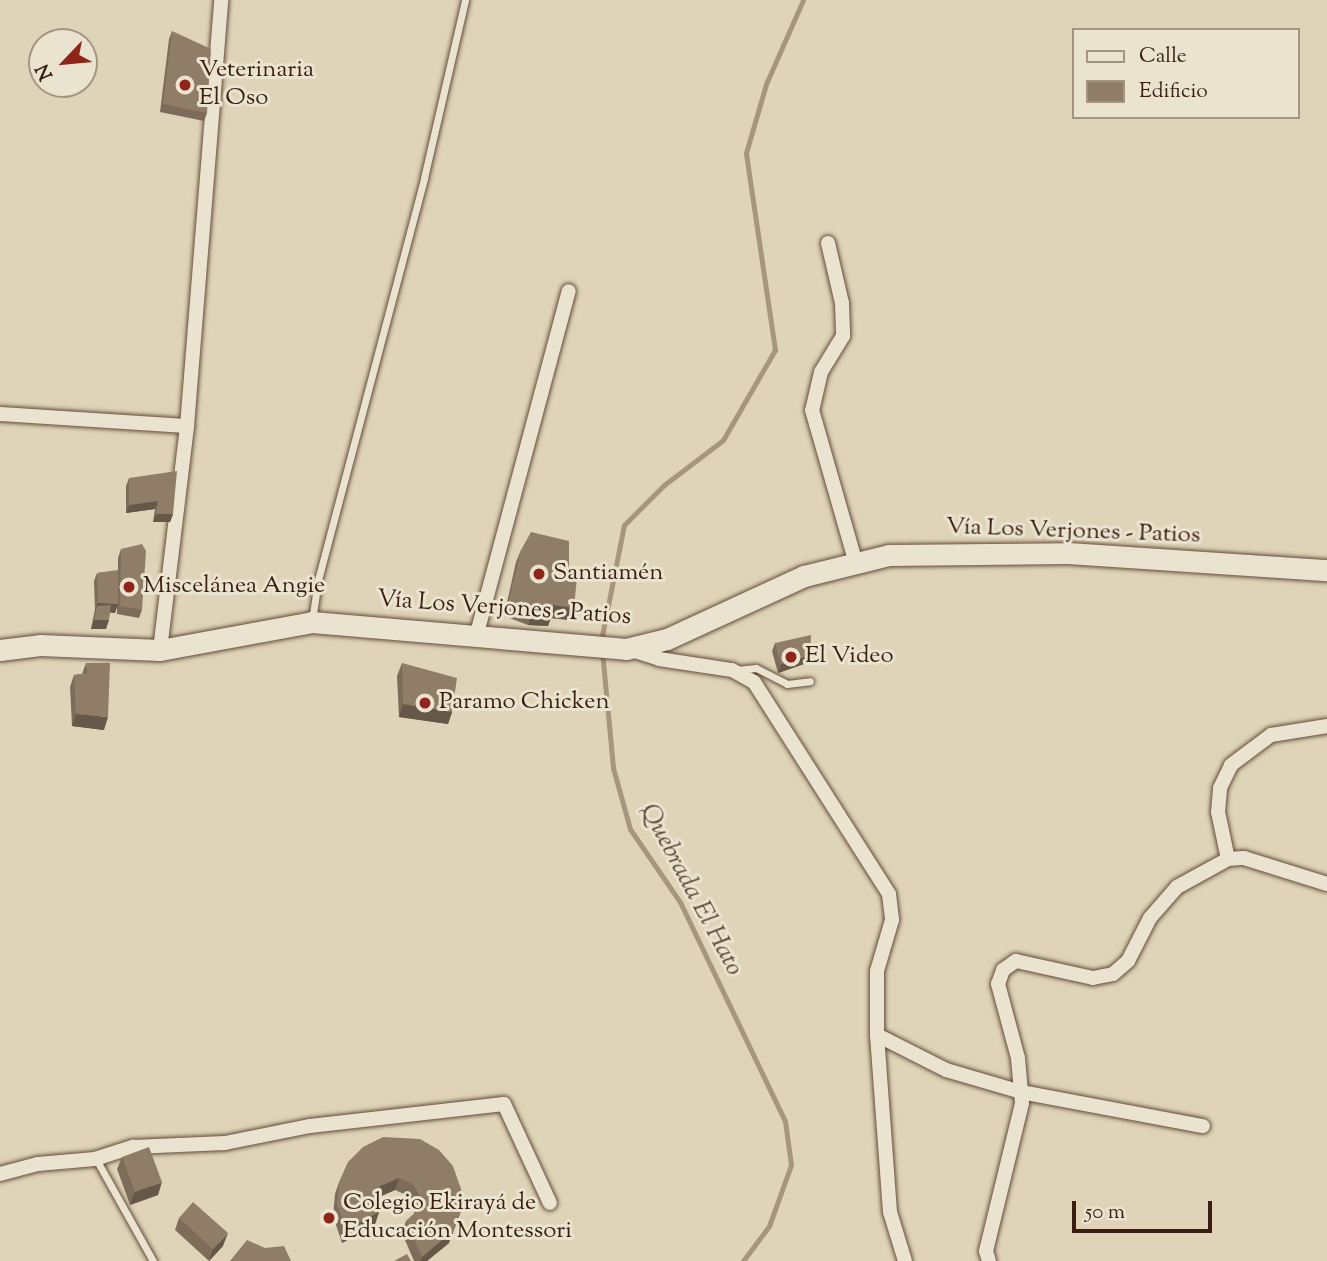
<!DOCTYPE html>
<html>
<head>
<meta charset="utf-8">
<style>
	body { margin:0 }
	#map { position:relative; width:1327px; height:1261px; overflow:hidden; background:#dfd4b7; font-family:"Sorts Mill Goudy",serif }
	div>[style] { position:absolute }
	[style*='--x'] { left:calc(var(--x)*1px); top:calc(var(--y)*1px); width:calc(var(--w)*1px); rotate:calc(var(--a)*1deg) }
	.stream>* { height:5px; margin:-2.5px; padding:0 2.5px; transform-origin:2.5px; border-radius:2.5px; background:#a7967e }
	.roads { filter:drop-shadow(0 0 2px #634c3a) drop-shadow(0 0 2px #634c3a) }
	.lane>* { height:7px; margin:-3.5px; padding:0 3.5px; transform-origin:3.5px; border-radius:3.5px; background:#eae3d0 }
	.street>* { height:14px; margin:-7px; padding:0 7px; transform-origin:7px; border-radius:7px; background:#eae3d0 }
	.secondary>* { height:21px; margin:-10.5px; padding:0 10.5px; transform-origin:10.5px; border-radius:10.5px; background:#eae3d0 }
	.wall>* { inset:0; background:#7c6c59 }
	.shaded-wall>* { inset:0; background:#655848 }
	.building>* { inset:0; background:#907d67 }
	.dots>* { width:19px; height:19px; translate:-50% -50%; box-sizing:border-box; border:4px solid #eae3d0; border-radius:50% }
	span { translate:-50% -50%; white-space:nowrap; text-align:center; line-height:1.15; -webkit-text-stroke:6px #eae3d0; paint-order:stroke }
	.poi-label { font-size:24px; color:#3a1f10 }
	.left { translate:0 -50%; text-align:left }
	.street-label { font-size:24px; color:#3a1f10 }
	.water-label { font-size:26px; color:#604936; font-style:italic }
	.legend { position:absolute; left:1072px; top:28px; width:228px; height:91px; box-sizing:border-box; background:#eae3d0; border:2px solid #a49583; margin:0; padding:9px 12px; list-style:none; font-size:21px; color:#3a1f10 }
	.legend li { display:flex; align-items:center; gap:14px; height:35px }
	.legend b { width:35px; border:2px solid #a49583 }
	.north { position:absolute; left:28px; top:28px; width:70px; height:70px; box-sizing:border-box; background:#eae3d0; border:2px solid #a49583; border-radius:50%; rotate:244deg; font-size:19px; font-weight:700; line-height:28px; text-align:center; color:#3a1f10 }
	.north::after { content:''; display:block; margin:auto; width:24px; height:32px; background:#8f2418; clip-path:polygon(50% 0,100% 100%,50% 72%,0 100%) }
	.scale { position:absolute; left:1072px; top:1201px; width:140px; height:32px; box-sizing:border-box; border:4px solid #3a1f10; border-top:0; padding-left:9px; font-size:21px; line-height:24px; white-space:nowrap; color:#3a1f10; -webkit-text-stroke:5px #eae3d0; paint-order:stroke }
</style>
</head>
<body>
<div id="map">
	<div class="stream">
		<div style="--x:601;--y:641;--w:118;--a:-78.8"></div>
		<div style="--x:624;--y:525;--w:57;--a:-45"></div>
		<div style="--x:664;--y:485;--w:74;--a:-37.3"></div>
		<div style="--x:723;--y:440;--w:104;--a:-60"></div>
		<div style="--x:775;--y:350;--w:199;--a:-98.4"></div>
		<div style="--x:746;--y:153;--w:72;--a:-73.8"></div>
		<div style="--x:766;--y:84;--w:92;--a:-66.2"></div>
		<div style="--x:602;--y:651;--w:118;--a:84.6"></div>
		<div style="--x:613;--y:768;--w:63;--a:74.4"></div>
		<div style="--x:630;--y:829;--w:88;--a:55.6"></div>
		<div style="--x:680;--y:902;--w:243;--a:64.4"></div>
		<div style="--x:785;--y:1121;--w:44;--a:82.2"></div>
		<div style="--x:791;--y:1165;--w:65;--a:109.8"></div>
		<div style="--x:769;--y:1226;--w:44;--a:126.6"></div>
	</div>
	<div class="roads">
		<div class="lane">
			<div style="--x:312;--y:621;--w:41;--a:-81.7"></div>
			<div style="--x:318;--y:580;--w:416;--a:-75.2"></div>
			<div style="--x:424;--y:178;--w:183;--a:-77"></div>
			<div style="--x:736;--y:670;--w:20;--a:-6"></div>
			<div style="--x:756;--y:668;--w:35;--a:27"></div>
			<div style="--x:787;--y:684;--w:23;--a:-7"></div>
			<div style="--x:96;--y:1159;--w:117;--a:60.8"></div>
		</div>
		<div class="street">
			<div style="--x:828;--y:243;--w:62;--a:76.9"></div>
			<div style="--x:842;--y:303;--w:33;--a:88"></div>
			<div style="--x:843;--y:336;--w:42;--a:121.4"></div>
			<div style="--x:821;--y:372;--w:39;--a:103"></div>
			<div style="--x:812;--y:410;--w:159;--a:74"></div>
			<div style="--x:0;--y:414;--w:187;--a:3.7"></div>
			<div style="--x:476;--y:637;--w:358;--a:-75"></div>
			<div style="--x:629;--y:649;--w:32;--a:18"></div>
			<div style="--x:659;--y:659;--w:74;--a:8.6"></div>
			<div style="--x:732;--y:670;--w:25;--a:29"></div>
			<div style="--x:754;--y:682;--w:251;--a:57.5"></div>
			<div style="--x:889;--y:894;--w:26;--a:83"></div>
			<div style="--x:892;--y:920;--w:53;--a:106.4"></div>
			<div style="--x:877;--y:971;--w:64;--a:90"></div>
			<div style="--x:877;--y:1035;--w:177;--a:85.8"></div>
			<div style="--x:890;--y:1212;--w:51;--a:73"></div>
			<div style="--x:160;--y:650;--w:226;--a:-83.1"></div>
			<div style="--x:187;--y:426;--w:427;--a:-85.4"></div>
			<div style="--x:1228;--y:859;--w:48;--a:-102"></div>
			<div style="--x:1218;--y:812;--w:24;--a:-85"></div>
			<div style="--x:1220;--y:788;--w:25;--a:-64"></div>
			<div style="--x:1231;--y:765;--w:50;--a:-36.9"></div>
			<div style="--x:1271;--y:735;--w:57;--a:-9.1"></div>
			<div style="--x:877;--y:1035;--w:77;--a:26.9"></div>
			<div style="--x:946;--y:1070;--w:78;--a:16.3"></div>
			<div style="--x:1021;--y:1092;--w:185;--a:10.6"></div>
			<div style="--x:0;--y:1174;--w:39;--a:-15"></div>
			<div style="--x:38;--y:1164;--w:57;--a:-5"></div>
			<div style="--x:95;--y:1159;--w:40;--a:-18"></div>
			<div style="--x:133;--y:1147;--w:92;--a:-2.5"></div>
			<div style="--x:225;--y:1143;--w:87;--a:-11.3"></div>
			<div style="--x:310;--y:1126;--w:195;--a:-6.5"></div>
			<div style="--x:504;--y:1104;--w:109;--a:65.1"></div>
			<div style="--x:989;--y:1261;--w:10;--a:-107"></div>
			<div style="--x:986;--y:1251;--w:152;--a:-76.3"></div>
			<div style="--x:1022;--y:1103;--w:45;--a:-95.1"></div>
			<div style="--x:1018;--y:1058;--w:77;--a:-105.1"></div>
			<div style="--x:998;--y:984;--w:15;--a:-70"></div>
			<div style="--x:1003;--y:970;--w:16;--a:-35"></div>
			<div style="--x:1016;--y:961;--w:79;--a:12.4"></div>
			<div style="--x:1093;--y:978;--w:20;--a:-11"></div>
			<div style="--x:1113;--y:974;--w:20;--a:-41"></div>
			<div style="--x:1128;--y:961;--w:48;--a:-62.9"></div>
			<div style="--x:1150;--y:918;--w:41;--a:-48.9"></div>
			<div style="--x:1177;--y:887;--w:58;--a:-28.8"></div>
			<div style="--x:1228;--y:859;--w:16;--a:-4"></div>
			<div style="--x:1244;--y:858;--w:87;--a:17.4"></div>
		</div>
		<div class="secondary">
			<div style="--x:0;--y:650;--w:40;--a:-7.1"></div>
			<div style="--x:40;--y:645;--w:120;--a:2.4"></div>
			<div style="--x:160;--y:650;--w:155;--a:-10.4"></div>
			<div style="--x:312;--y:622;--w:315;--a:4.9"></div>
			<div style="--x:626;--y:649;--w:42;--a:-13.7"></div>
			<div style="--x:667;--y:639;--w:151;--a:-24.7"></div>
			<div style="--x:804;--y:576;--w:88;--a:-13.9"></div>
			<div style="--x:889;--y:555;--w:179;--a:-0.6"></div>
			<div style="--x:1068;--y:553;--w:260;--a:3.8"></div>
		</div>
	</div>
	<div class="wall">
		<div style="clip-path:polygon(172px 31px,207px 113px,204px 121px,160px 112px,169px 39px)"></div>
		<div style="clip-path:polygon(129px 478px,173px 514px,170px 522px,153px 522px,155px 509px,126px 513px,126px 486px)"></div>
		<div style="clip-path:polygon(121px 549px,142px 610px,139px 618px,117px 614px,117px 605px,115px 613px,110px 612px,106px 629px,91px 629px,95px 609px,94px 581px,97px 573px,118px 571px,118px 558px)"></div>
		<div style="clip-path:polygon(521px 550px,569px 575px,570px 620px,551px 618px,548px 626px,528px 625px,504px 616px,516px 562px)"></div>
		<div style="clip-path:polygon(775px 643px,807px 663px,778px 673px,772px 651px)"></div>
		<div style="clip-path:polygon(86px 663px,104px 730px,72px 726px,70px 687px,74px 675px,82px 674px)"></div>
		<div style="clip-path:polygon(402px 663px,452px 712px,448px 724px,399px 717px,397px 676px)"></div>
		<div style="clip-path:polygon(420px 1139px,449px 1243px,427px 1261px,414px 1261px,402px 1233px,406px 1221px,414px 1214px,415px 1208px,409px 1196px,395px 1190px,377px 1198px,376px 1201px,379px 1212px,375px 1224px,342px 1243px,333px 1216px,335px 1194px,339px 1182px)"></div>
		<div style="clip-path:polygon(122px 1157px,158px 1195px,130px 1205px,117px 1169px)"></div>
		<div style="clip-path:polygon(179px 1218px,223px 1246px,209px 1261px,175px 1230px)"></div>
	</div>
	<div class="shaded-wall">
		<div style="clip-path:polygon(158px 501px,155px 509px,126px 513px,129px 505px)"></div>
		<div style="clip-path:polygon(156px 514px,173px 514px,170px 522px,153px 522px)"></div>
		<div style="clip-path:polygon(98px 603px,118px 604px,115px 613px,95px 611px)"></div>
		<div style="clip-path:polygon(553px 605px,574px 608px,570px 620px,551px 618px,548px 626px,528px 625px,533px 613px)"></div>
		<div style="clip-path:polygon(94px 620px,109px 620px,106px 629px,91px 629px)"></div>
		<div style="clip-path:polygon(810px 655px,807px 663px,778px 673px,781px 664px)"></div>
		<div style="clip-path:polygon(403px 704px,452px 712px,448px 724px,399px 717px)"></div>
		<div style="clip-path:polygon(76px 714px,108px 717px,104px 730px,72px 726px)"></div>
		<div style="clip-path:polygon(399px 1178px,395px 1190px,376px 1198px,380px 1186px)"></div>
		<div style="clip-path:polygon(162px 1182px,158px 1195px,130px 1205px,135px 1192px)"></div>
		<div style="clip-path:polygon(461px 1211px,449px 1243px,427px 1261px,421px 1261px,422px 1257px)"></div>
		<div style="clip-path:polygon(379px 1212px,375px 1224px,342px 1243px,346px 1230px)"></div>
		<div style="clip-path:polygon(228px 1233px,223px 1246px,209px 1261px,213px 1249px)"></div>
	</div>
	<div class="building">
		<div style="clip-path:polygon(172px 31px,211px 49px,207px 113px,163px 104px)"></div>
		<div style="clip-path:polygon(177px 471px,173px 514px,156px 514px,158px 501px,129px 505px,129px 478px)"></div>
		<div style="clip-path:polygon(531px 532px,569px 541px,569px 575px,577px 577px,574px 608px,553px 605px,553px 614px,533px 613px,508px 604px,521px 550px)"></div>
		<div style="clip-path:polygon(142px 544px,146px 551px,142px 610px,120px 606px,121px 549px)"></div>
		<div style="clip-path:polygon(118px 570px,118px 604px,98px 603px,97px 573px)"></div>
		<div style="clip-path:polygon(111px 605px,109px 620px,94px 620px,97px 606px)"></div>
		<div style="clip-path:polygon(811px 635px,810px 655px,781px 664px,775px 643px)"></div>
		<div style="clip-path:polygon(86px 663px,110px 663px,108px 717px,76px 714px,74px 675px,87px 673px)"></div>
		<div style="clip-path:polygon(402px 663px,457px 678px,452px 712px,403px 704px)"></div>
		<div style="clip-path:polygon(383px 1137px,420px 1139px,439px 1150px,453px 1166px,461px 1189px,461px 1211px,453px 1231px,422px 1257px,406px 1221px,417px 1211px,420px 1196px,413px 1184px,399px 1178px,380px 1186px,376px 1201px,379px 1212px,346px 1230px,337px 1204px,339px 1182px,348px 1162px,363px 1147px)"></div>
		<div style="clip-path:polygon(149px 1147px,162px 1182px,135px 1192px,122px 1157px)"></div>
		<div style="clip-path:polygon(193px 1202px,228px 1233px,213px 1249px,179px 1218px)"></div>
		<div style="clip-path:polygon(247px 1240px,265px 1248px,284px 1246px,291px 1261px,230px 1261px)"></div>
		<div style="clip-path:polygon(407px 1254px,411px 1261px,394px 1261px)"></div>
	</div>
	<div class="dots">
		<div style="left:185px;top:85px;background:#8f2418"></div>
		<div style="left:539px;top:574px;background:#8f2418"></div>
		<div style="left:129px;top:587px;background:#8f2418"></div>
		<div style="left:791px;top:657px;background:#8f2418"></div>
		<div style="left:425px;top:703px;background:#8f2418"></div>
		<div style="left:329px;top:1218px;background:#8f2418"></div>
	</div>
	<div class="poi-label">
		<span class="left" style="left:199px;top:85px">Veterinaria<br>El Oso</span>
		<span class="left" style="left:553px;top:574px">Santiamén</span>
		<span class="left" style="left:143px;top:587px">Miscelánea Angie</span>
		<span class="left" style="left:805px;top:657px">El Video</span>
		<span class="left" style="left:439px;top:703px">Paramo Chicken</span>
		<span class="left" style="left:343px;top:1218px">Colegio Ekirayá de<br>Educación Montessori</span>
	</div>
	<div class="street-label">
		<span style="left:1073px;top:532px;rotate:2deg">Vía Los Verjones - Patios</span>
		<span style="left:504px;top:609px;rotate:4deg">Vía Los Verjones - Patios</span>
	</div>
	<div class="water-label">
		<span style="left:691px;top:890px;rotate:62deg">Quebrada El Hato</span>
	</div>
	<ul class="legend">
	<li><b style="height:9px;background:#eae3d0"></b>Calle</li>
	<li><b style="height:19px;background:#907d67"></b>Edificio</li>
	</ul>
	<div class="north">N</div>
	<div class="scale">50 m</div>
</div>
</body>
</html>
